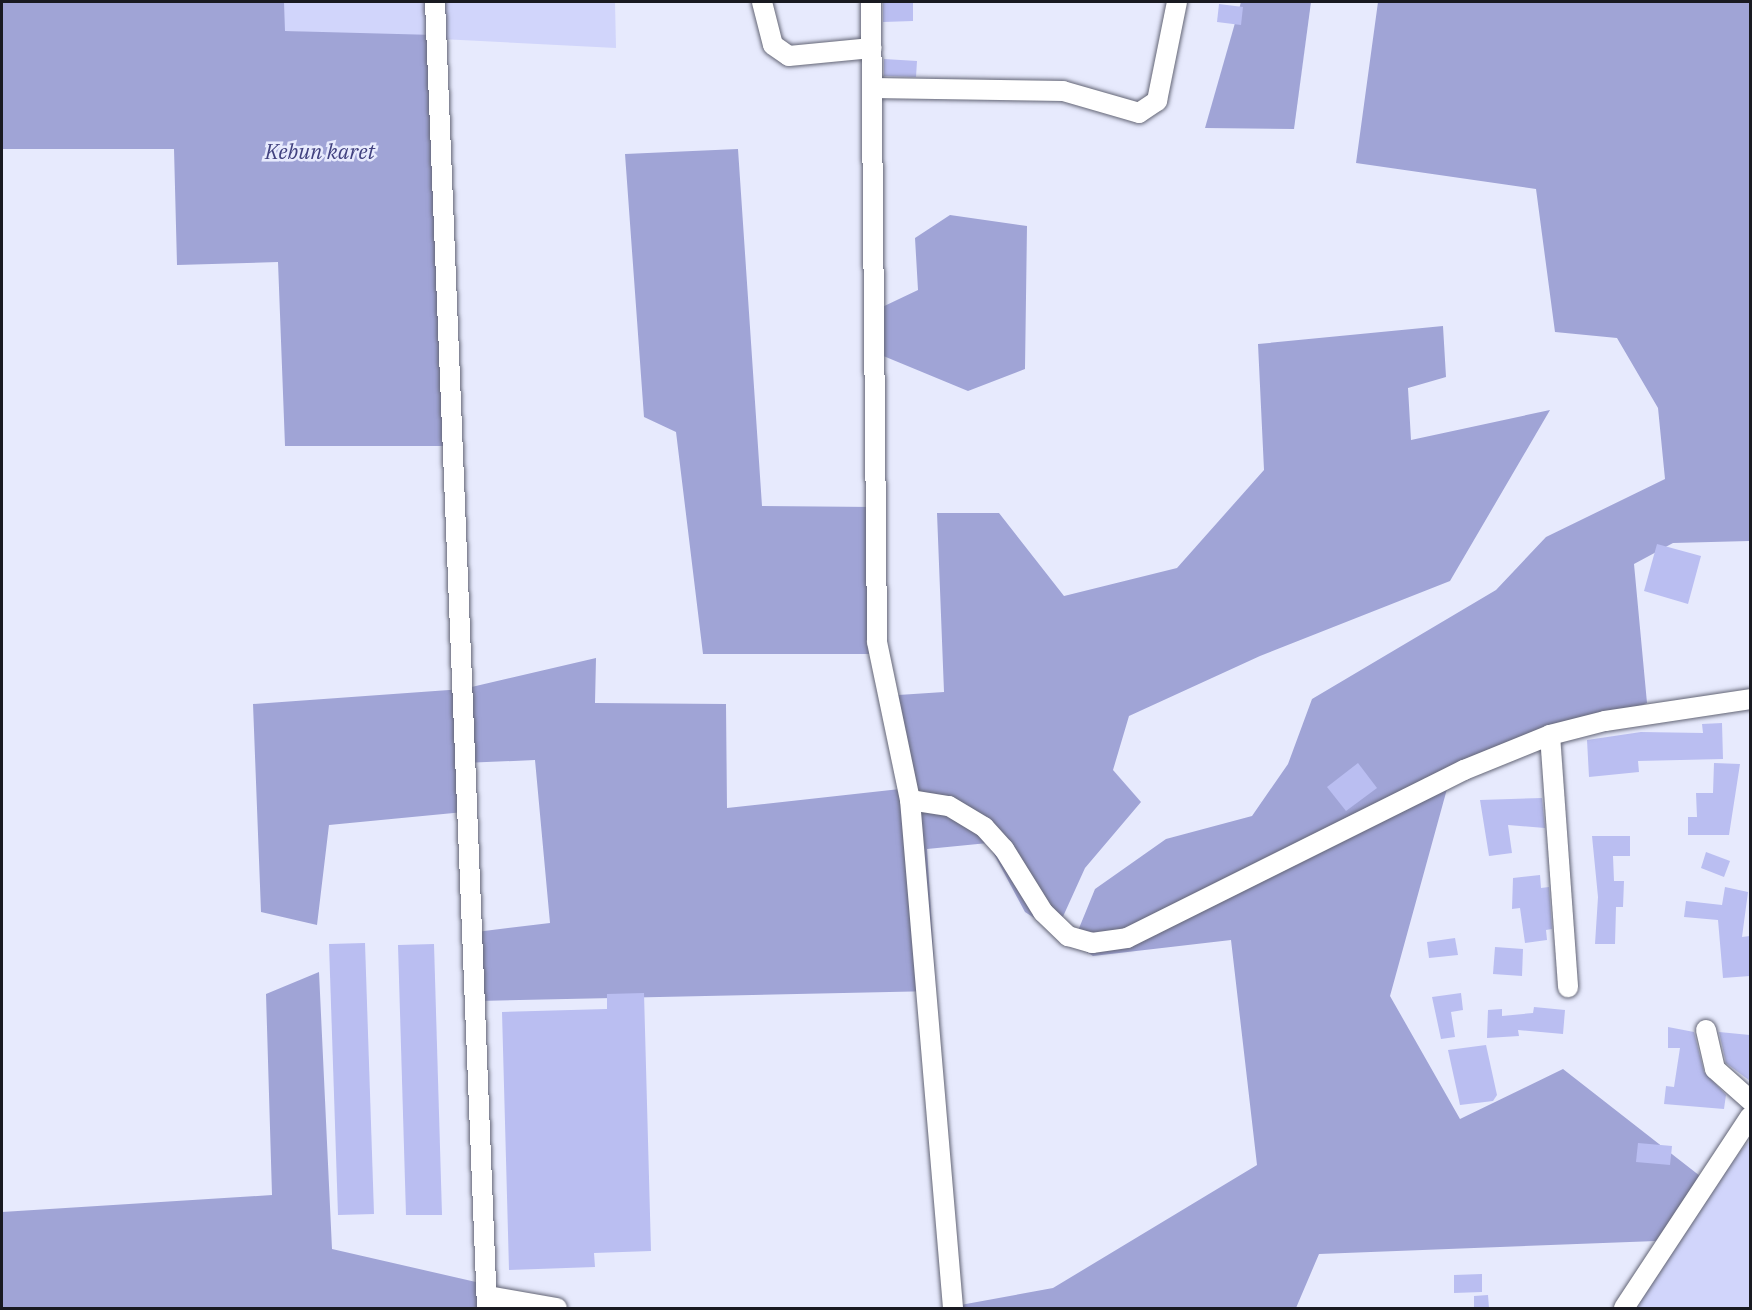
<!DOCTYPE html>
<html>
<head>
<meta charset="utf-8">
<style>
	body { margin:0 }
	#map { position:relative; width:1752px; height:1310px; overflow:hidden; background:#e7eafd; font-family:"IBM Plex Serif",serif }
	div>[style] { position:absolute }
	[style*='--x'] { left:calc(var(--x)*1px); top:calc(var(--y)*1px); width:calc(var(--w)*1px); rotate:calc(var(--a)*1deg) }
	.green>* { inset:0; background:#d1d5fb }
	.forest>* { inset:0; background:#a0a4d6 }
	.building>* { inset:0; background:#babef1 }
	.roads { filter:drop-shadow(0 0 2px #636575) drop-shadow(0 0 2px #636575) }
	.minor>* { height:20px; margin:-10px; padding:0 10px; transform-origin:10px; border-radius:10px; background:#fff }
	span { translate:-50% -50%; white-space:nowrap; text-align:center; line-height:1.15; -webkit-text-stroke:5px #e7eafd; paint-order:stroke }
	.park-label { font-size:21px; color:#41417f; font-style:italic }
	.frame { position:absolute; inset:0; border:3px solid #191a21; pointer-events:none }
</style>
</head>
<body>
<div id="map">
	<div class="green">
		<div style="clip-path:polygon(284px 2px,615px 2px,616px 48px,284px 31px)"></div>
		<div style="clip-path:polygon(1750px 1140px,1750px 1308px,1632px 1308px,1712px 1186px)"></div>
	</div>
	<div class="forest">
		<div style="clip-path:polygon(2px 2px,284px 2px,285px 31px,435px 35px,453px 446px,285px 446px,278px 262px,177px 265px,174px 149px,2px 149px)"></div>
		<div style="clip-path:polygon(1241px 2px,1311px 2px,1294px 129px,1205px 128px)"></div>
		<div style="clip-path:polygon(1378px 2px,1750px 2px,1750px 552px,1749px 541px,1673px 543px,1634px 564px,1647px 703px,1450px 778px,1390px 996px,1460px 1119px,1563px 1069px,1700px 1176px,1656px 1241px,1319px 1254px,1296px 1308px,944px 1308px,1053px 1288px,1257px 1165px,1231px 940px,1093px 956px,1073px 943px,1095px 889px,1166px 839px,1252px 816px,1288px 764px,1312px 699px,1496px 590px,1546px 537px,1665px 479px,1658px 408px,1617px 338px,1555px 332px,1536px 189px,1356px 163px)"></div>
		<div style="clip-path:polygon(738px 149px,762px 506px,874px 507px,875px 654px,703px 654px,676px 432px,644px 417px,625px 154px)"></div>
		<div style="clip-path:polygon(950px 215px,1027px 226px,1025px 369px,968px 391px,881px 355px,878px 309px,918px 290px,915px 238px)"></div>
		<div style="clip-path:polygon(1443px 326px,1446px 377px,1408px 388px,1411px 440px,1550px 410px,1450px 581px,1260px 656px,1129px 716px,1113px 770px,1141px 802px,1085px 868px,1056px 932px,1025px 912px,988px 843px,927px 849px,936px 991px,478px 1001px,476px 932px,550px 923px,535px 760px,463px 763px,464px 812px,329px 825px,317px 925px,261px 912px,253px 704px,463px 689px,596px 658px,595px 703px,726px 704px,727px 808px,900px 789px,883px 696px,944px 692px,937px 513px,999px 513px,1064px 596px,1177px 568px,1264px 470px,1258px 344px)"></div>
		<div style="clip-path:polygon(319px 972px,332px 1249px,489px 1285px,489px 1308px,2px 1308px,2px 1212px,272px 1195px,266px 994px)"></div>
	</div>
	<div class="building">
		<div style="clip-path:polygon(883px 2px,913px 2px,913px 21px,883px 22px)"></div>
		<div style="clip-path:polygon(1219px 4px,1243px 7px,1241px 25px,1217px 22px)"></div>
		<div style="clip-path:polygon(884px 59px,917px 61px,916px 77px,884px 76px)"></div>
		<div style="clip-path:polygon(1657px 544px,1701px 556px,1688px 604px,1644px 591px)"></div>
		<div style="clip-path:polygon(1722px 723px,1723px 759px,1638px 761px,1639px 772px,1589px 777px,1587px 740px,1641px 732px,1703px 733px,1702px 724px)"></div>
		<div style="clip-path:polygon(1358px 763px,1377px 788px,1346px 811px,1327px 787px)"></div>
		<div style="clip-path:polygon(1714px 763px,1740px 764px,1729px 835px,1688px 835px,1688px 817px,1697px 817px,1696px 793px,1713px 793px)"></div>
		<div style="clip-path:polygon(1542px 798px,1545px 828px,1508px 825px,1512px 853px,1489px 856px,1480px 800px)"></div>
		<div style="clip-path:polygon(1592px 836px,1630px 836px,1630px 856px,1613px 856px,1614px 881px,1624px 881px,1623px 907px,1616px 907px,1615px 944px,1595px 944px,1598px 897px)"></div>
		<div style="clip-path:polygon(1706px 852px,1730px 861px,1724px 877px,1701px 868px)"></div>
		<div style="clip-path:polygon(1540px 875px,1541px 888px,1549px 887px,1552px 929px,1546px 930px,1547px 940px,1525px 943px,1520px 908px,1512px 909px,1513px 878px)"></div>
		<div style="clip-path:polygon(1725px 887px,1748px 892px,1742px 937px,1750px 936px,1750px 976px,1723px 978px,1718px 920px,1684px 917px,1686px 901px,1722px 905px)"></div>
		<div style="clip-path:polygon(1455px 938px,1458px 955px,1429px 958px,1427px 942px)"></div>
		<div style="clip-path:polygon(365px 943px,374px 1214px,338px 1215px,329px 944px)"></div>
		<div style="clip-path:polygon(434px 944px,442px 1215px,406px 1215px,398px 945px)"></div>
		<div style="clip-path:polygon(1495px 947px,1523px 949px,1522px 976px,1493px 974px)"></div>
		<div style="clip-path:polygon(644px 993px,651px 1251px,594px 1253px,595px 1267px,509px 1270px,502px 1012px,607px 1009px,607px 994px)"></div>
		<div style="clip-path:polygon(1461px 993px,1463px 1010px,1451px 1012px,1455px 1037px,1441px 1039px,1432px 997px)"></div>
		<div style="clip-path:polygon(1534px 1007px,1565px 1010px,1563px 1034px,1518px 1030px,1519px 1036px,1487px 1038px,1488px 1010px,1502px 1009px,1502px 1016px,1533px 1013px)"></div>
		<div style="clip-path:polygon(1668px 1027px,1694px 1032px,1704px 1072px,1726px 1095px,1724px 1109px,1664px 1104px,1666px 1086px,1674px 1087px,1680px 1048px,1668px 1048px)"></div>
		<div style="clip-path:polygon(1719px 1032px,1750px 1035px,1750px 1081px,1726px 1063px)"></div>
		<div style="clip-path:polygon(1486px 1045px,1497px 1095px,1493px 1101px,1460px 1105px,1448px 1050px)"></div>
		<div style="clip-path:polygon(1638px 1143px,1672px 1146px,1670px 1165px,1636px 1162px)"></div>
		<div style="clip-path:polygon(1482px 1274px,1482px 1292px,1454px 1293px,1454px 1275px)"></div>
		<div style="clip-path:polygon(1488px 1295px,1489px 1308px,1474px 1308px,1474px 1296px)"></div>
	</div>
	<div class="roads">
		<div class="minor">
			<div style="--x:435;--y:2;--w:1307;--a:87.72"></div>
			<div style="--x:762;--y:2;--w:44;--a:75.7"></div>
			<div style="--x:773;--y:45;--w:19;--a:35"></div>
			<div style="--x:789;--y:56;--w:83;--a:-5.5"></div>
			<div style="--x:871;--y:2;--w:640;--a:89.46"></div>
			<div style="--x:877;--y:642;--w:161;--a:78.2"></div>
			<div style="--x:910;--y:800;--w:510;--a:85.16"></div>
			<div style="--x:873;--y:88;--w:190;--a:0.9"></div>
			<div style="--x:1063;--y:91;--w:79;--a:16.1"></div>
			<div style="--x:1139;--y:113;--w:22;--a:-34"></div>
			<div style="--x:1157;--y:101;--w:101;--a:-78.6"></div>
			<div style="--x:1550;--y:735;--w:253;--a:85.9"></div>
			<div style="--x:910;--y:800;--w:39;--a:9"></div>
			<div style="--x:949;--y:806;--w:41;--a:31"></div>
			<div style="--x:984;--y:827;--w:30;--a:48"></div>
			<div style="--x:1004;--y:849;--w:74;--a:58.2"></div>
			<div style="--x:1043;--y:912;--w:35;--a:44"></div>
			<div style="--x:1068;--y:936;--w:25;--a:16"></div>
			<div style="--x:1092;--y:943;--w:35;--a:-8"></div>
			<div style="--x:1127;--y:938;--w:377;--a:-26.5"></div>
			<div style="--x:1464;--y:770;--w:93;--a:-22.1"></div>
			<div style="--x:1550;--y:735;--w:57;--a:-14.3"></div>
			<div style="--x:1605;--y:721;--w:147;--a:-8.6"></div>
			<div style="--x:1706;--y:1030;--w:40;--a:77"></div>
			<div style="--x:1715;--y:1069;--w:47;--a:41.5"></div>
			<div style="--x:488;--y:1296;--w:70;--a:9.9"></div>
			<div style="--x:1624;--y:1308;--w:229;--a:-56.6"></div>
		</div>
	</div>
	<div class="park-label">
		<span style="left:320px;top:151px">Kebun karet</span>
	</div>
	<div class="frame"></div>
</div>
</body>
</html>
